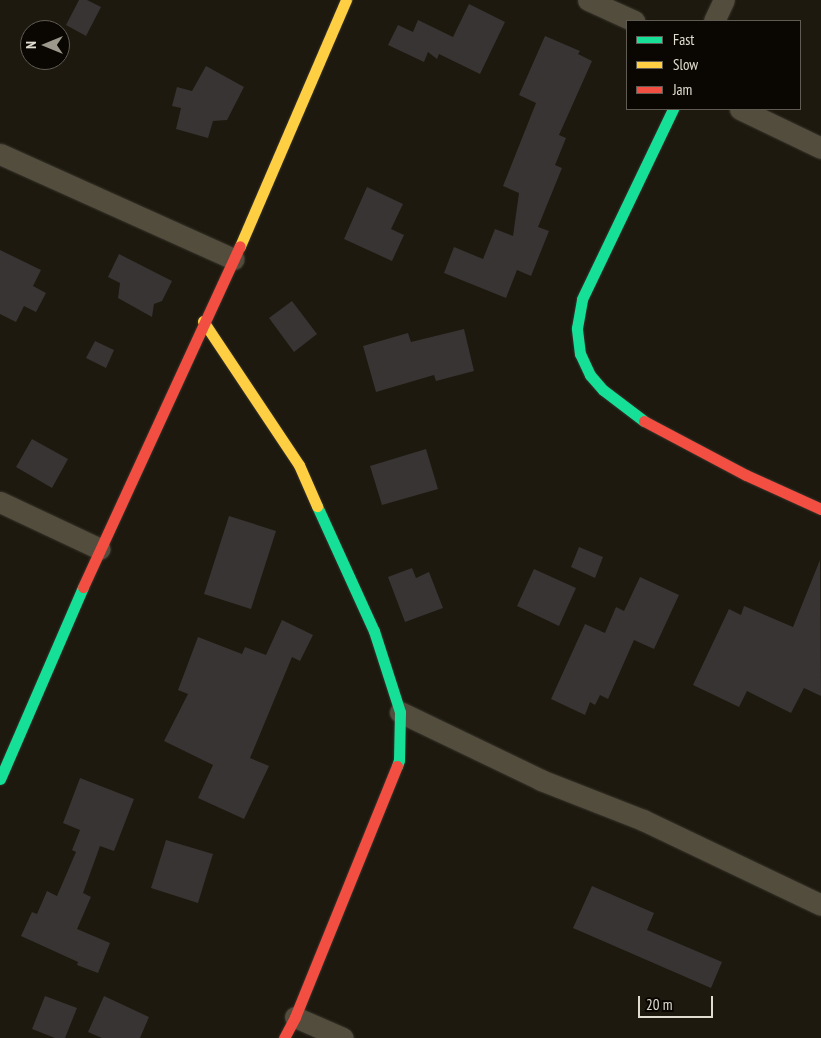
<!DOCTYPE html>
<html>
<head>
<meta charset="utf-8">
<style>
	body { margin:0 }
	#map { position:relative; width:821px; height:1038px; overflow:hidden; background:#1d190e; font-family:"PT Sans Narrow",sans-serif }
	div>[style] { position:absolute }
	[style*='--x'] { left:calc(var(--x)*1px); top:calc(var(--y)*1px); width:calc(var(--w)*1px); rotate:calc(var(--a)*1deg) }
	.building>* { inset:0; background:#373433 }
	.roads { filter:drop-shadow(0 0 1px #37332b) drop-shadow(0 0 1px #37332b) }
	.street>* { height:21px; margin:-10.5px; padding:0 10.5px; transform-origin:10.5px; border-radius:10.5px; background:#534d3d }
	.fast>* { height:11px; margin:-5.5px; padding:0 5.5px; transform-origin:5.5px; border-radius:5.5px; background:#16e098 }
	.slow>* { height:11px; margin:-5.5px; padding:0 5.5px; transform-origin:5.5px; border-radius:5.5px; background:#ffcf43 }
	.jam>* { height:11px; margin:-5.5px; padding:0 5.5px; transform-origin:5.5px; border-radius:5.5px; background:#f24e42 }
	span { translate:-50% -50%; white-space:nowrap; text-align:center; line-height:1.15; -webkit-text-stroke:4px #0a0702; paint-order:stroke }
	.legend { position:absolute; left:626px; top:20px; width:175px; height:90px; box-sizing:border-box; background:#0a0702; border:1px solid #605c54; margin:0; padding:6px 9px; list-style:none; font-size:15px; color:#e0dcd0 }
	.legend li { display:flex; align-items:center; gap:10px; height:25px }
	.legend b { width:25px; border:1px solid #605c54 }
	.north { position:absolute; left:20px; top:20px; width:50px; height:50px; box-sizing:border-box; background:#0a0702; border:1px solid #605c54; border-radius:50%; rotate:270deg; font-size:14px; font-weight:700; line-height:20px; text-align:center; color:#e0dcd0 }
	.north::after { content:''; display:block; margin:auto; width:18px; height:22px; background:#9c988c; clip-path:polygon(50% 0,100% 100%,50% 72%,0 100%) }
	.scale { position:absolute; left:638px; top:996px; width:75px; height:22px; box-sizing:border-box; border:2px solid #e0dcd0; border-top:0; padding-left:6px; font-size:15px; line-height:18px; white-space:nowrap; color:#e0dcd0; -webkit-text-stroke:4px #0a0702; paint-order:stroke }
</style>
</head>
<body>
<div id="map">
	<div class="building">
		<div style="clip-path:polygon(79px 0,87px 0,101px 7px,86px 36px,66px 25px)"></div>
		<div style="clip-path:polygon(469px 4px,505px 22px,480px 74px,439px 54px,437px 59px,428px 52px,424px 62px,388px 45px,398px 25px,413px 32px,418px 20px,453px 37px)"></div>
		<div style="clip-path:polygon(545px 36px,580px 51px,578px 54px,592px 61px,559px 135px,566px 138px,555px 165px,562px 168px,538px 227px,549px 231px,531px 276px,517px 270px,506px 298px,444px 273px,454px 247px,483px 259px,495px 229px,513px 236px,519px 193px,503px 186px,536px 103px,519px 95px)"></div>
		<div style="clip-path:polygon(206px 66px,244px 87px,227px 120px,213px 121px,208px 138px,176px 129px,181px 108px,172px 106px,177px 87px,192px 91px)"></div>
		<div style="clip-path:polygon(367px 187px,403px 204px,391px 229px,404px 235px,392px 261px,344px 239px)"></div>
		<div style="clip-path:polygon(0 250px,41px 270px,33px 286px,46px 293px,36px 312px,24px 306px,16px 322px,0 314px)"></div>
		<div style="clip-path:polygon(119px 254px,172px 281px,162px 301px,154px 304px,152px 317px,118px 298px,120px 283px,108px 277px)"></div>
		<div style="clip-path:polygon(292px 301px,317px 334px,294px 352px,269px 318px)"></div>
		<div style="clip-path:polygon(464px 329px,474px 371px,436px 381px,434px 375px,376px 392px,363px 346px,408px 333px,411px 342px)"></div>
		<div style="clip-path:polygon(95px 341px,114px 350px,106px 368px,86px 358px)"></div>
		<div style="clip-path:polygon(32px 439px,68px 459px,52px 488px,16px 467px)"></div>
		<div style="clip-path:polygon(426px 449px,438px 489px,382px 505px,370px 466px)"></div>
		<div style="clip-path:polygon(229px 516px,276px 531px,251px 609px,204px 594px)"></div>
		<div style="clip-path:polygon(579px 547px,603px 557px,595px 578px,571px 567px)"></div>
		<div style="clip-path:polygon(820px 560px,821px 696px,804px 688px,791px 713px,747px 691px,739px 707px,693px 685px,729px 609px,741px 615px,744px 606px,793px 627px)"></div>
		<div style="clip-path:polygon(412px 568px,416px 578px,429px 572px,443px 608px,405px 622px,388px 577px)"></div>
		<div style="clip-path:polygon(534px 569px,576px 588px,559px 626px,517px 606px)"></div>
		<div style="clip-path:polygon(640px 577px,679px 595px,654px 649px,634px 640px,608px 699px,600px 695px,595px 705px,590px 702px,585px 715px,551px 699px,585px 624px,605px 633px,616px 607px,624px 611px)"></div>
		<div style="clip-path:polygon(282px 620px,313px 635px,300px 661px,292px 657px,250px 758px,269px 766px,244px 819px,198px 798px,213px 765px,164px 741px,188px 694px,178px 690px,198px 637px,242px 654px,245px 647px,266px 655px)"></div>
		<div style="clip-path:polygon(80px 778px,134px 799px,114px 851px,100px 846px,83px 893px,91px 897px,77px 929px,110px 943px,98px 973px,77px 965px,78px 962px,21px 936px,32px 912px,37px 914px,47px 891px,57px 896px,76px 852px,72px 850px,80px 830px,63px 823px)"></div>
		<div style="clip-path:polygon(166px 840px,213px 854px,198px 903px,151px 888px)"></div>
		<div style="clip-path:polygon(592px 886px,654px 913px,647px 930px,722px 962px,711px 988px,573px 928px)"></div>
		<div style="clip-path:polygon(45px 996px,77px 1008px,65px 1038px,55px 1038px,32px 1029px)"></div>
		<div style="clip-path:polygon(104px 996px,149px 1017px,140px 1038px,102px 1038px,88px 1032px)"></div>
	</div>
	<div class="roads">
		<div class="street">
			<div style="--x:588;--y:0;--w:51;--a:24.5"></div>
			<div style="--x:714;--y:21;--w:23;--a:-65"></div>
			<div style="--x:740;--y:109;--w:90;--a:25.7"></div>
			<div style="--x:0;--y:154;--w:256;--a:24.2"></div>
			<div style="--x:0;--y:502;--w:110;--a:25.2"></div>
			<div style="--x:400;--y:712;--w:157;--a:25.7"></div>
			<div style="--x:541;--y:780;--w:110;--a:21.4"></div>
			<div style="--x:643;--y:820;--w:197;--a:25.5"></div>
			<div style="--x:295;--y:1017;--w:52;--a:23.6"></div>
		</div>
		<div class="fast">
			<div style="--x:644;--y:421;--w:51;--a:-142.9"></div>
			<div style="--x:603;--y:390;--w:20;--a:-131"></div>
			<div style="--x:590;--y:375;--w:23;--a:-115"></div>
			<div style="--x:580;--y:354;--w:26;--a:-97"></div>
			<div style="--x:577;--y:328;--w:29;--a:-80"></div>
			<div style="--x:582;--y:299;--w:211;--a:-64.4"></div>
			<div style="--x:317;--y:506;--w:137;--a:65.5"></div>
			<div style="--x:374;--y:631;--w:85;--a:72.2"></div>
			<div style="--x:400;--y:712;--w:48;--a:91.2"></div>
			<div style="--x:399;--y:760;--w:6;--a:108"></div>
			<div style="--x:0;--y:779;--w:209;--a:-66.6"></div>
		</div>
		<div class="slow">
			<div style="--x:240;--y:246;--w:268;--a:-66.7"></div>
			<div style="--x:203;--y:321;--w:173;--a:56.3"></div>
			<div style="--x:299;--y:465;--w:45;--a:66.3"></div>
		</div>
		<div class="jam">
			<div style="--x:644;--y:421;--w:115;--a:27.9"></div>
			<div style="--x:746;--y:475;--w:82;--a:24.4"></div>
			<div style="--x:83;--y:587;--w:375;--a:-65.3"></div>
			<div style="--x:284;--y:1038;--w:24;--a:-62"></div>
			<div style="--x:295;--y:1017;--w:271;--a:-67.9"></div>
		</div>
	</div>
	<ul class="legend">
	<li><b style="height:6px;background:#16e098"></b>Fast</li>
	<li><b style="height:6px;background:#ffcf43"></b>Slow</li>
	<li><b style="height:6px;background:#f24e42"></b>Jam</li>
	</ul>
	<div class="north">N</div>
	<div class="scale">20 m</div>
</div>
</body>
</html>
